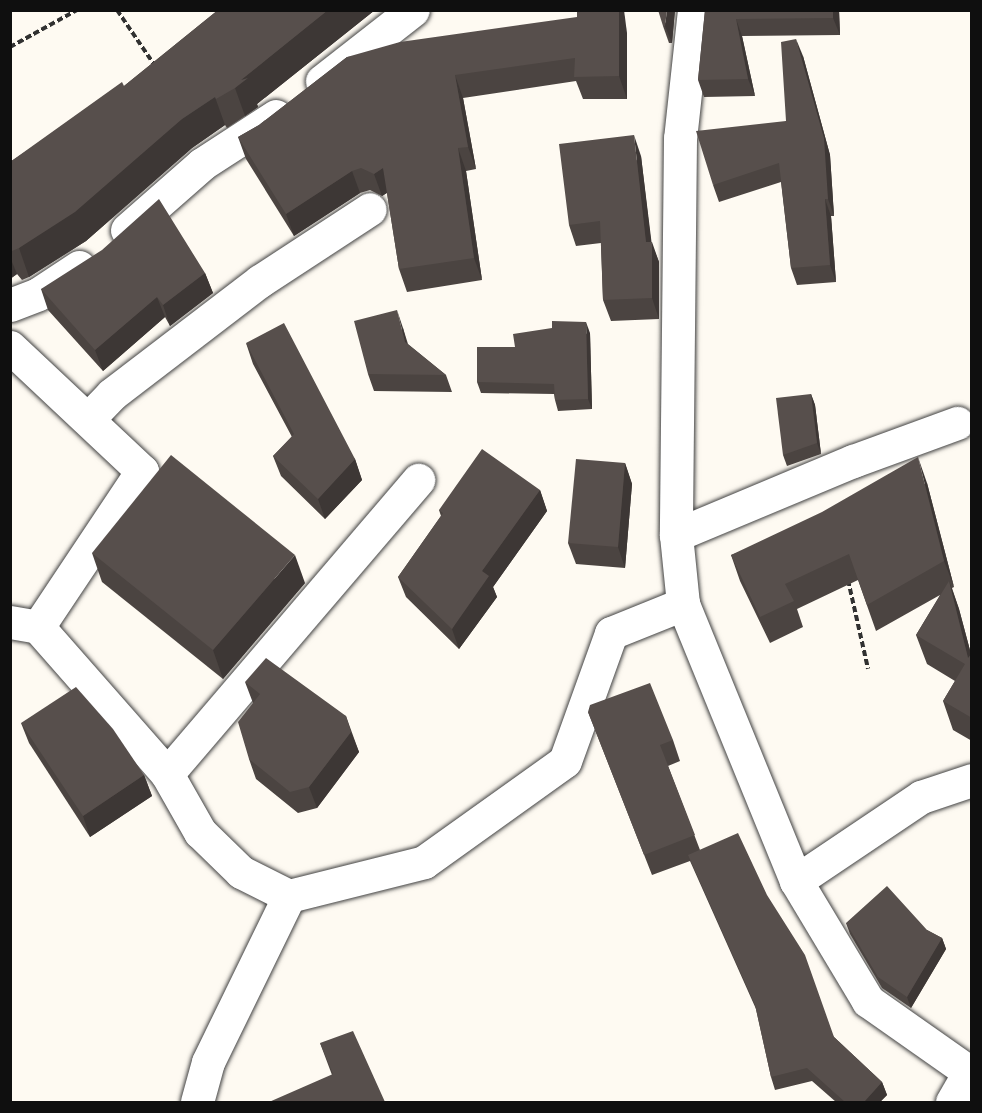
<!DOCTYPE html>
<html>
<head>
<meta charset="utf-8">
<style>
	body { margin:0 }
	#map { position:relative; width:982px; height:1113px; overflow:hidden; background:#fefaf2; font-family:"Times New Roman",serif }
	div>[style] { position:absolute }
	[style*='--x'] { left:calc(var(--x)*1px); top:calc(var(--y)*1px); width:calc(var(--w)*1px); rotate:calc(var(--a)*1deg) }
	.path>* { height:4px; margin-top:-2px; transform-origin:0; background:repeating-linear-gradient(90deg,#313131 0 6px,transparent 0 9px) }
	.roads { filter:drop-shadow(0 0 2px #424242) drop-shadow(0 0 2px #424242) }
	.minor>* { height:33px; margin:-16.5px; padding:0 16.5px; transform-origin:16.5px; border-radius:16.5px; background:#fff }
	.tertiary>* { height:33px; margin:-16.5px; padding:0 16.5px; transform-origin:16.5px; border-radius:16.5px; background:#fff }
	.wall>* { inset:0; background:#4b4441 }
	.shaded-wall>* { inset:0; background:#3d3735 }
	.building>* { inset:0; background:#574f4c }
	span { translate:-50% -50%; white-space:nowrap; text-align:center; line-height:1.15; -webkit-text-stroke:6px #fff; paint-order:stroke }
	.frame { position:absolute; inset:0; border:12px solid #0f0f0f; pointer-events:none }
</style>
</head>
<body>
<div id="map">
	<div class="path">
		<div style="--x:117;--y:10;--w:68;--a:55.8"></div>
		<div style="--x:10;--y:47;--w:77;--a:-28.9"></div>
		<div style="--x:848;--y:580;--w:91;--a:77.3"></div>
	</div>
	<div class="roads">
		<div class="minor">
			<div style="--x:322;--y:81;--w:115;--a:-38"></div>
			<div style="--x:127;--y:230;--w:100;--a:-41.3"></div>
			<div style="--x:202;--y:164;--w:88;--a:-33"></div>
			<div style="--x:10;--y:305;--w:30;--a:-21"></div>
			<div style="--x:38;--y:294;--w:49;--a:-33.4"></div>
			<div style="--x:10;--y:347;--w:181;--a:43.2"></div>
			<div style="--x:142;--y:471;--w:187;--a:123.7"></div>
			<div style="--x:89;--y:418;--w:33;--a:-46"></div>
			<div style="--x:112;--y:394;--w:186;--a:-37.4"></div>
			<div style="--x:260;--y:281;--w:131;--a:-33.2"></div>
			<div style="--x:676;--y:535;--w:192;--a:-22.7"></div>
			<div style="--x:853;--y:461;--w:111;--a:-20.1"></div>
			<div style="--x:10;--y:622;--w:28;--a:10"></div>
			<div style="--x:38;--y:627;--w:196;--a:48.7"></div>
			<div style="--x:167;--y:774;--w:67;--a:60.4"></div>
			<div style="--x:200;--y:832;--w:57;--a:44.3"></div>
			<div style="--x:241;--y:872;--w:54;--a:26.6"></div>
			<div style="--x:289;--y:896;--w:139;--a:-14.1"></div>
			<div style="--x:424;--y:862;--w:173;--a:-35.6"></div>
			<div style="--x:565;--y:761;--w:136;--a:-70.2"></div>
			<div style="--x:611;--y:633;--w:78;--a:-21.9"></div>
			<div style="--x:167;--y:774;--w:387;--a:-49.5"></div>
			<div style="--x:796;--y:881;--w:151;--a:-33.9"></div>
			<div style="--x:921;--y:797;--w:54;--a:-18.4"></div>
			<div style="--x:197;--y:1102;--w:41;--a:-74.6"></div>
			<div style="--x:208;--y:1062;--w:185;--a:-64"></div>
			<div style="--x:952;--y:1102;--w:34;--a:-60"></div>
		</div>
		<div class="tertiary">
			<div style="--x:694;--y:10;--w:129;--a:96.2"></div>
			<div style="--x:680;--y:138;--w:397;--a:90.6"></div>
			<div style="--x:676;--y:535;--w:69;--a:84.2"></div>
			<div style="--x:683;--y:604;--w:299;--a:67.8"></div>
			<div style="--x:796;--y:881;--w:140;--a:59"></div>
			<div style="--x:868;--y:1001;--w:127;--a:35.1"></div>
		</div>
	</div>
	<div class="wall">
		<div style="clip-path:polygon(218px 10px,375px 10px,257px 104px,258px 107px,245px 116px,227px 128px,225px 125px,192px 148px,86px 241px,29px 277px,22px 280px,17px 274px,10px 279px,10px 162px,124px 86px)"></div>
		<div style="clip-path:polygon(675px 10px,672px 43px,669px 43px,663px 26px)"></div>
		<div style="clip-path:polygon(705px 10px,839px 10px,840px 35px,742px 36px,755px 96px,704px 97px,698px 80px)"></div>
		<div style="clip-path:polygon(627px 33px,627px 99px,583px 99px,576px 81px,463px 98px,476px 169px,466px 171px,482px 280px,407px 292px,399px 269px,387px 193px,382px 196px,370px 190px,360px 193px,294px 236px,246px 159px,238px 137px,259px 125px,347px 57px)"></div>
		<div style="clip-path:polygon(803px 56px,830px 155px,834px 216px,831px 216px,836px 282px,797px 285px,791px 268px,781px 182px,719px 202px,713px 185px,786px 121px)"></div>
		<div style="clip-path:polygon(641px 156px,651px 242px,659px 262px,659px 319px,611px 321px,603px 300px,601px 243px,576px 246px,569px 225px)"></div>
		<div style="clip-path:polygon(205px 273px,213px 293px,170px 326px,165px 317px,103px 371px,48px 310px,41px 289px)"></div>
		<div style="clip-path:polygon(403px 328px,408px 344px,446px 375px,452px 392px,374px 391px,368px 374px)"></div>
		<div style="clip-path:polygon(590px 333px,592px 409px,558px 411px,555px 400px,554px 394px,481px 393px,477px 382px,515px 347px)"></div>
		<div style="clip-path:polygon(246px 343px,355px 459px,362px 480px,325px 519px,281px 476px,273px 456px,292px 437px,253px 364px)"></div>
		<div style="clip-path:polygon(811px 394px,815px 405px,821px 454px,787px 466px,783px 455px)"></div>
		<div style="clip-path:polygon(625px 463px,632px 484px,625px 568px,576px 564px,568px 543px)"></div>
		<div style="clip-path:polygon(927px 483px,954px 587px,952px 588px,959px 609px,971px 654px,972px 653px,972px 741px,953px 730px,943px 701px,955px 681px,927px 664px,916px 635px,940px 595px,876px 631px,858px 580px,797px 609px,803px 627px,770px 643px,740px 581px,731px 555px)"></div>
		<div style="clip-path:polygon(540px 490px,547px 511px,493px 587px,497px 597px,459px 649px,406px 597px,398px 577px,441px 516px,439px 510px)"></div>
		<div style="clip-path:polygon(92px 553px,305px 583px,223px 679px,102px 582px)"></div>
		<div style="clip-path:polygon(245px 682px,346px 716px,359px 752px,317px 808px,298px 813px,256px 779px,249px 759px,253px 703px)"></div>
		<div style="clip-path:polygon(588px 712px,673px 740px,680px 761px,668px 766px,700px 850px,834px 1037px,882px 1082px,887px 1095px,880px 1102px,836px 1102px,812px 1081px,775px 1090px,771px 1077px,756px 1009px,690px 861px,652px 875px)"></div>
		<div style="clip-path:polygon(21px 723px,144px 775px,152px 796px,90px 837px,29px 743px)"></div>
		<div style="clip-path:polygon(846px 923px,927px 930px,942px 938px,946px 949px,911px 1008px,882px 988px,850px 934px)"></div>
		<div style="clip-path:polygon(320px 1043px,385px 1102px,332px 1075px)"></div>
	</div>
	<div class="shaded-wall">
		<div style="clip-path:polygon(328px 10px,375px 10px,257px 104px,258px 107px,245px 116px,235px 88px,241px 80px)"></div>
		<div style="clip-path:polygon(619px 10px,624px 10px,627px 33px,627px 99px,619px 76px)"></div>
		<div style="clip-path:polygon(667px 10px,675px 10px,672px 43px,665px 26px)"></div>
		<div style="clip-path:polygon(833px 10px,839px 10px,840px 35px,833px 18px)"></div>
		<div style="clip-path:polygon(736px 19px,742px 36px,755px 96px,748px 79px)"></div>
		<div style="clip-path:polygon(796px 39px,803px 56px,830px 155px,834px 216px,828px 199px)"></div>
		<div style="clip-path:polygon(455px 75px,463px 98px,476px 169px,468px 147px)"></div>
		<div style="clip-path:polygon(215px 97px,225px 125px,192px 148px,86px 241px,29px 277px,19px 248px,182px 119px)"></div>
		<div style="clip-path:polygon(634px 135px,641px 156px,652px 246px,652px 242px,659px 262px,659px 319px,652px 298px)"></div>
		<div style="clip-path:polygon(458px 148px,466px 171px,482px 280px,474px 258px)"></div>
		<div style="clip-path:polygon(383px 168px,391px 190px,382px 196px,374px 174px)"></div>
		<div style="clip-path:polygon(352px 171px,360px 193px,294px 236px,286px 214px)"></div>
		<div style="clip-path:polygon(825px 199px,831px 216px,836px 282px,830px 265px)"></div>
		<div style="clip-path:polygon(10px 257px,17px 274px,10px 279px)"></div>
		<div style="clip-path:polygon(205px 273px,213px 293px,170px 326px,163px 305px)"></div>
		<div style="clip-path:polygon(157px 297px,165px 317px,103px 371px,95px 350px)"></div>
		<div style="clip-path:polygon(397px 310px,403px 328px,411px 360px,405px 342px)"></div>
		<div style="clip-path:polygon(586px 322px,590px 333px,592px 409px,588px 399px)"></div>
		<div style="clip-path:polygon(811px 394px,815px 405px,821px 454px,817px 443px)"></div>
		<div style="clip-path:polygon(918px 457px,927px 483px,954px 587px,944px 561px)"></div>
		<div style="clip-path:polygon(355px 459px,362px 480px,325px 519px,318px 499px)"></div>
		<div style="clip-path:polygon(625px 463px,632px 484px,625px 568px,618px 547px)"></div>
		<div style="clip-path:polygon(540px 490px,547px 511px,493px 587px,497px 597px,459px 649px,452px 629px,482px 571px)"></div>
		<div style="clip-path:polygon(295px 555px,305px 583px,223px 679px,213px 650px)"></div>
		<div style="clip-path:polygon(949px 581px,959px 609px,972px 658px,968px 658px)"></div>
		<div style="clip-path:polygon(351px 732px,359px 752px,317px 808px,309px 787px)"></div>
		<div style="clip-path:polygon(144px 775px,152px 796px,90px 837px,83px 816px)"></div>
		<div style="clip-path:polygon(942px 938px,946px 949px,911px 1008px,907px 997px)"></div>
		<div style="clip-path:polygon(882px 1082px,887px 1095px,880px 1102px,864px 1102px)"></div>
	</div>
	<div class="building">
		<div style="clip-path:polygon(218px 10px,328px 10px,241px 80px,248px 78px,235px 88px,216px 99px,215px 97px,182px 119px,75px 212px,19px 248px,12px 251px,10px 250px,10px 162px,122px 82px,124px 86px)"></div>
		<div style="clip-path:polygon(577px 10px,619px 10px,619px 76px,574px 77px,575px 58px,455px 75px,468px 147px,458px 148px,474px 258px,399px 269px,383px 168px,374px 174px,361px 168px,352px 171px,286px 214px,238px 137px,259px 125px,347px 57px,400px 42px,577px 17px)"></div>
		<div style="clip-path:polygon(658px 10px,667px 10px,665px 26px,663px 26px)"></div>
		<div style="clip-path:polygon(705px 10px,833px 10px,833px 18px,736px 19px,748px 79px,698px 80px)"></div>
		<div style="clip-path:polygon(796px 39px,824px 138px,828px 199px,825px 199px,830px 265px,791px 268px,779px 163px,713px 185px,696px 131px,786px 121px,781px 42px)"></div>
		<div style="clip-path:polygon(634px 135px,646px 242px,652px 242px,652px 298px,603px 300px,600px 221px,569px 225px,559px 144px)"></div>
		<div style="clip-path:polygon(159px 199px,205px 273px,163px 305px,157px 297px,95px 350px,41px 289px,102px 250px)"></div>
		<div style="clip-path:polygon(397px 310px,405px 342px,446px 375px,368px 374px,354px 321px)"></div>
		<div style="clip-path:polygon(552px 321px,586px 322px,588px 399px,555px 400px,554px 384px,477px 382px,477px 347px,515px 347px,513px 334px,552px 328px)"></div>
		<div style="clip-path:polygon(284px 323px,355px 459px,318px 499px,273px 456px,294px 434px,246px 343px)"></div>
		<div style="clip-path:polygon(811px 394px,817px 443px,783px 455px,776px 398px)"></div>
		<div style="clip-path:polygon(482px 449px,540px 490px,482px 571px,489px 576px,452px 629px,398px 577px,443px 513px,439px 510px)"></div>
		<div style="clip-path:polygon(171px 455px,295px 555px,213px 650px,92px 553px)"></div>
		<div style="clip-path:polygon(918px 457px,944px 561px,867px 605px,849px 554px,785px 584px,794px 601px,760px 617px,731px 555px,822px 512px)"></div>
		<div style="clip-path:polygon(576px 459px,625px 463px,618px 547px,568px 543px)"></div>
		<div style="clip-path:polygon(949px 581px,968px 658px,972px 653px,972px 718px,943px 701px,965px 664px,916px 635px)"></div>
		<div style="clip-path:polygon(266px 658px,346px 716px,351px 732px,309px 787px,290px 792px,249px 759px,238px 722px,260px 694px,245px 682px)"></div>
		<div style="clip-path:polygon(650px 683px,673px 740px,660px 745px,695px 835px,644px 855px,588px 712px,590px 705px)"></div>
		<div style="clip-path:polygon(76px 687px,113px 729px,144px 775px,83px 816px,21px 723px)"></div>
		<div style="clip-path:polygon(738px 833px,767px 895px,805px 955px,834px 1037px,882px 1082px,864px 1102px,845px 1102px,807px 1068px,771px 1077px,755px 1005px,688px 855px)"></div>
		<div style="clip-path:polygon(887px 886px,927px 930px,942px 938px,907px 997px,878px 977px,846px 923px)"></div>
		<div style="clip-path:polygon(353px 1031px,385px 1102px,269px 1102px,333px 1074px,320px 1043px)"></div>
	</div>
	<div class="frame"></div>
</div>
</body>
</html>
